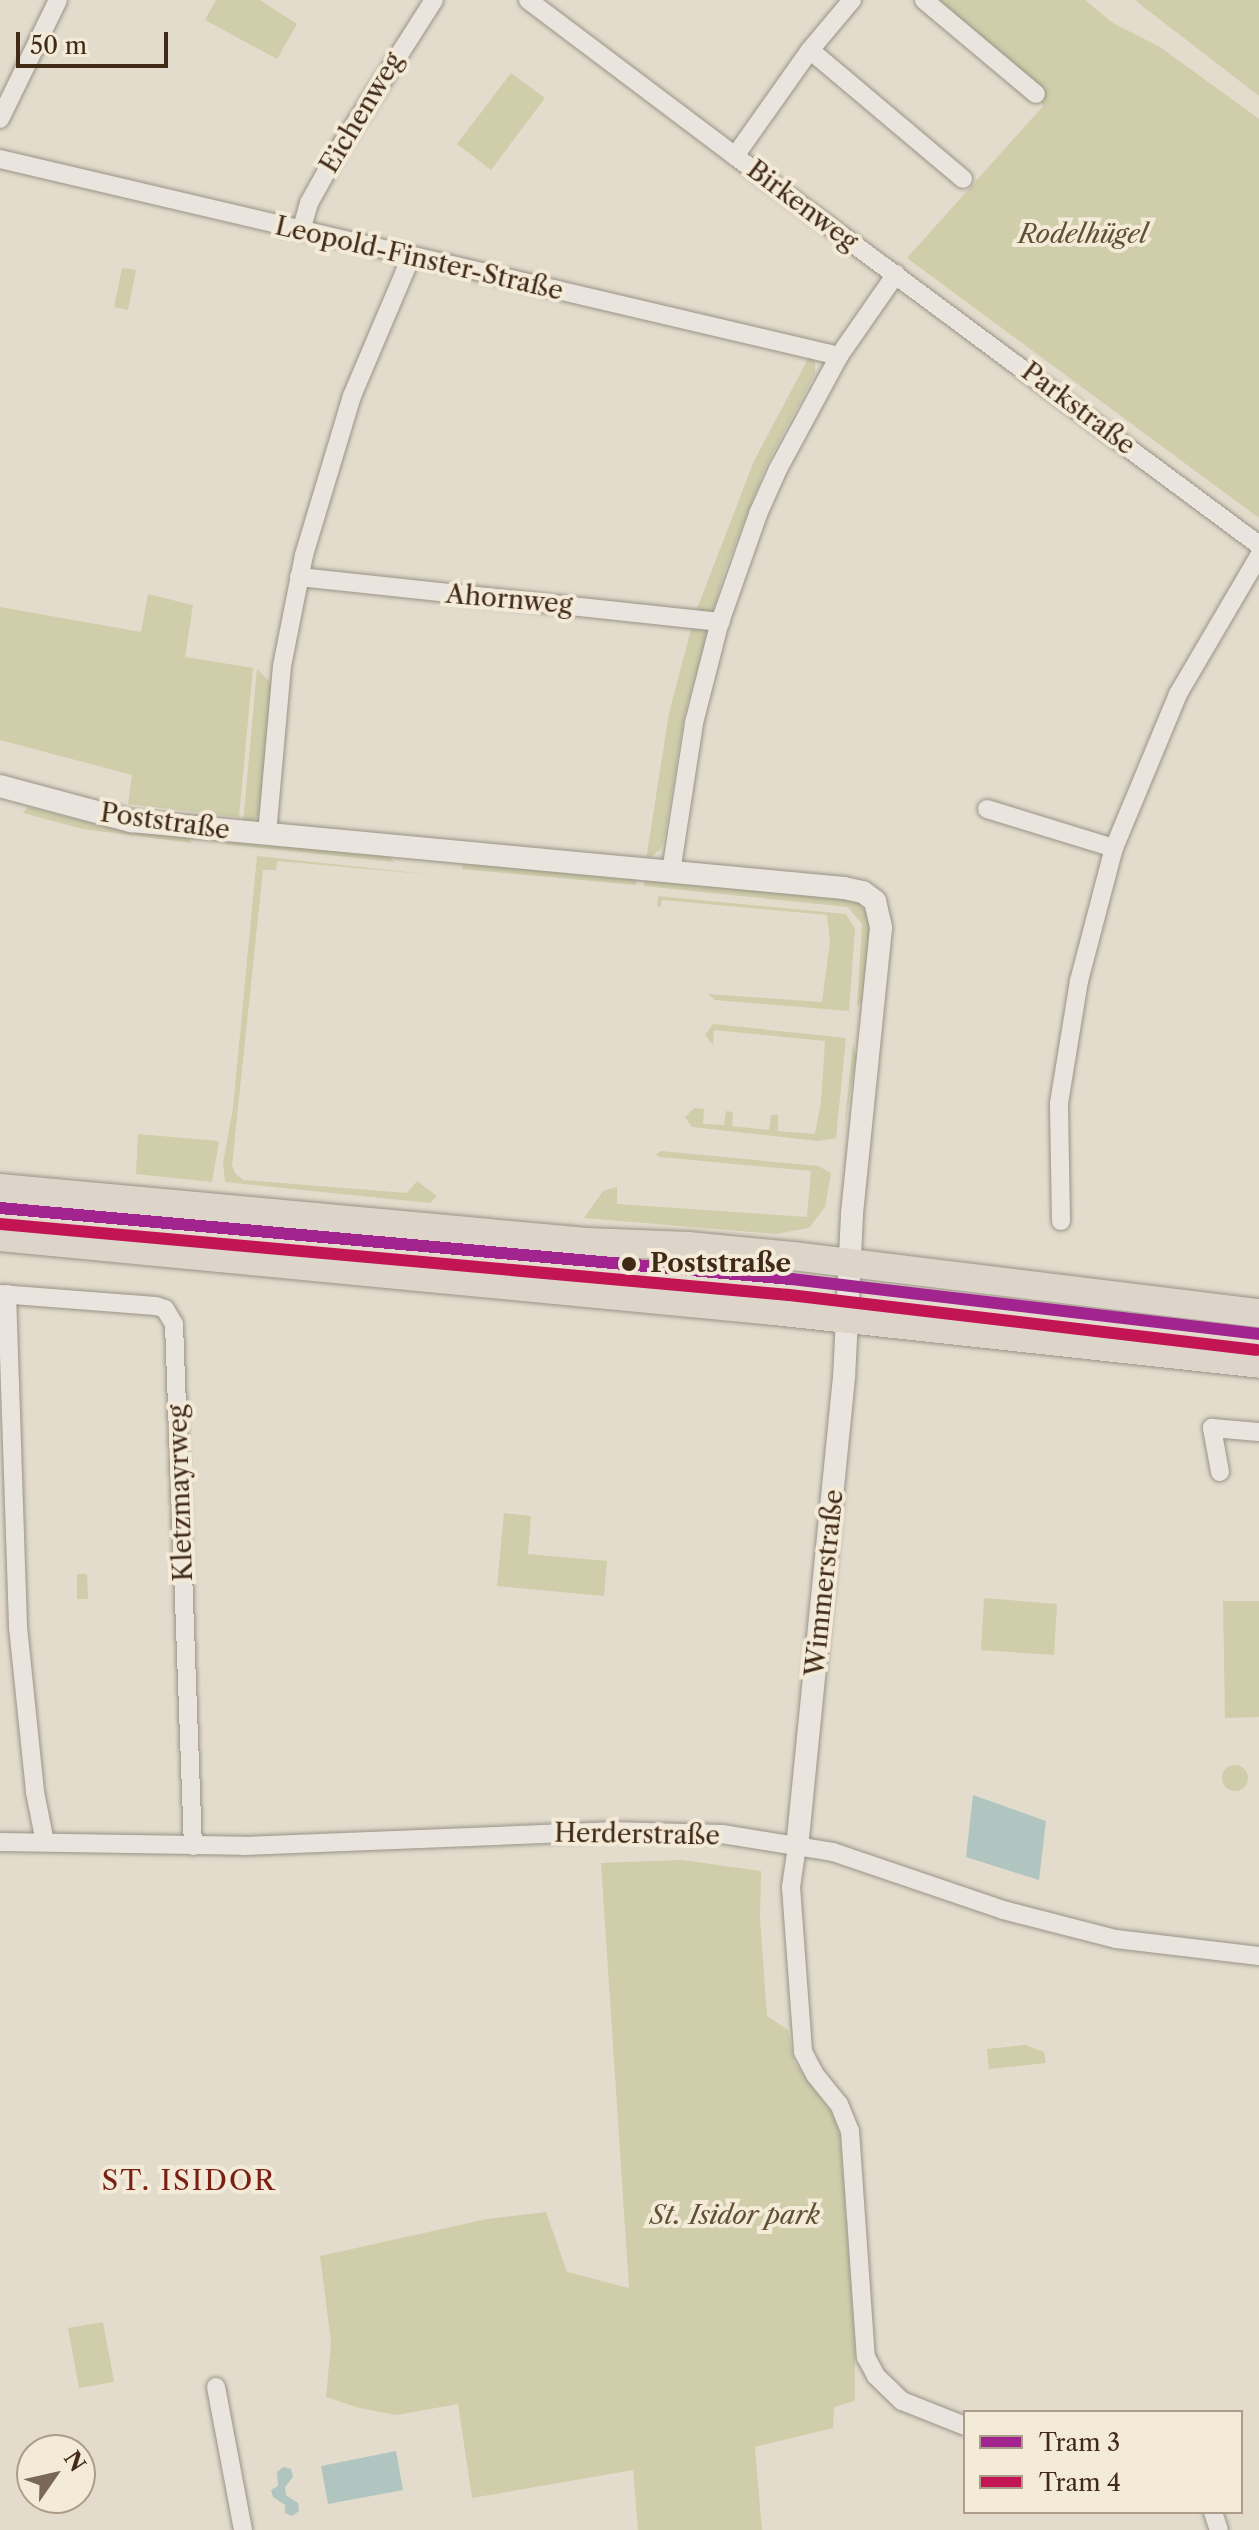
<!DOCTYPE html>
<html>
<head>
<meta charset="utf-8">
<style>
	body { margin:0 }
	#map { position:relative; width:1259px; height:2530px; overflow:hidden; background:#e3dccc; font-family:"Libre Caslon Text",serif }
	div>[style] { position:absolute }
	[style*='--x'] { left:calc(var(--x)*1px); top:calc(var(--y)*1px); width:calc(var(--w)*1px); rotate:calc(var(--a)*1deg) }
	.green>* { inset:0; background:#cfcdaa }
	.round { border-radius:50% }
	.water>* { inset:0; background:#b0c5c0 }
	.roads { filter:drop-shadow(0 0 2px #9a9387) drop-shadow(0 0 2px #9a9387) }
	.minor>* { height:18px; margin:-9px; padding:0 9px; transform-origin:9px; border-radius:9px; background:#e9e5de }
	.tertiary>* { height:22px; margin:-11px; padding:0 11px; transform-origin:11px; border-radius:11px; background:#e9e5de }
	.primary>* { height:28px; margin:-14px; padding:0 14px; transform-origin:14px; border-radius:14px; background:#ddd5c9 }
	.tram-1>* { height:12px; margin:-6px; padding:0 6px; transform-origin:6px; border-radius:6px; background:#a1248f }
	.tram-2>* { height:12px; margin:-6px; padding:0 6px; transform-origin:6px; border-radius:6px; background:#c31553 }
	.dots>* { width:22px; height:22px; translate:-50% -50%; box-sizing:border-box; border:4px solid #f3ead8; border-radius:50% }
	span { translate:-50% -50%; white-space:nowrap; text-align:center; line-height:1.15; -webkit-text-stroke:8px #f3ead8; paint-order:stroke }
	.street-label { font-size:26px; color:#412a16 }
	.park-label { font-size:26px; color:#605034; font-style:italic }
	.stop-label { font-size:26px; color:#412a16; font-weight:700 }
	.left { translate:0 -50%; text-align:left }
	.neighbourhood-label { font-size:28px; color:#7a1f14; letter-spacing:2px }
	.legend { position:absolute; left:963px; top:2410px; width:280px; height:104px; box-sizing:border-box; background:#f3ead8; border:2px solid #ac9d8a; margin:0; padding:10px 14px; list-style:none; font-size:24px; color:#412a16 }
	.legend li { display:flex; align-items:center; gap:16px; height:40px }
	.legend b { width:40px; border:2px solid #ac9d8a }
	.north { position:absolute; left:16px; top:2434px; width:80px; height:80px; box-sizing:border-box; background:#f3ead8; border:2px solid #ac9d8a; border-radius:50%; rotate:56deg; font-size:22px; font-weight:700; line-height:32px; text-align:center; color:#412a16 }
	.north::after { content:''; display:block; margin:auto; width:28px; height:36px; background:#7a6856; clip-path:polygon(50% 0,100% 100%,50% 72%,0 100%) }
	.scale { position:absolute; left:16px; top:32px; width:152px; height:36px; box-sizing:border-box; border:4px solid #412a16; border-top:0; padding-left:10px; font-size:24px; line-height:28px; white-space:nowrap; color:#412a16; -webkit-text-stroke:6px #f3ead8; paint-order:stroke }
</style>
</head>
<body>
<div id="map">
	<div class="green">
		<div style="clip-path:polygon(216px 0,260px 0,297px 24px,277px 59px,205px 20px)"></div>
		<div style="clip-path:polygon(932px 0,1085px 0,1113px 23px,1160px 47px,1259px 119px,1259px 518px,907px 258px,1043px 106px,1040px 96px)"></div>
		<div style="clip-path:polygon(1136px 0,1259px 0,1259px 96px,1141px 5px)"></div>
		<div style="clip-path:polygon(511px 73px,545px 98px,491px 170px,457px 144px)"></div>
		<div style="clip-path:polygon(122px 268px,136px 270px,128px 310px,114px 307px)"></div>
		<div style="clip-path:polygon(809px 357px,815px 362px,815px 374px,765px 468px,723px 576px,684px 717px,664px 840px,660px 850px,646px 860px,669px 713px,695px 614px,754px 461px)"></div>
		<div style="clip-path:polygon(148px 594px,193px 605px,185px 657px,253px 668px,239px 817px,128px 804px,132px 775px,0 740px,0 607px,141px 632px)"></div>
		<div style="clip-path:polygon(257px 669px,272px 684px,260px 813px,254px 820px,243px 823px)"></div>
		<div style="clip-path:polygon(28px 807px,107px 827px,189px 838px,192px 843px,83px 829px,23px 813px)"></div>
		<div style="clip-path:polygon(230px 842px,388px 855px,394px 862px,224px 844px)"></div>
		<div style="clip-path:polygon(257px 856px,435px 875px,277px 861px,276px 870px,263px 870px,232px 1165px,235px 1173px,243px 1180px,407px 1193px,417px 1181px,437px 1196px,430px 1203px,225px 1182px,223px 1163px,233px 1108px)"></div>
		<div style="clip-path:polygon(464px 863px,636px 878px,636px 885px,461px 869px)"></div>
		<div style="clip-path:polygon(645px 879px,844px 897px,858px 902px,871px 919px,872px 928px,864px 999px,857px 1007px,862px 924px,848px 907px,644px 886px)"></div>
		<div style="clip-path:polygon(658px 896px,846px 914px,855px 929px,849px 1011px,715px 1000px,708px 994px,822px 1002px,830px 941px,827px 915px,662px 900px,661px 907px,657px 906px)"></div>
		<div style="clip-path:polygon(713px 1024px,846px 1038px,836px 1138px,818px 1141px,692px 1127px,685px 1117px,694px 1108px,704px 1109px,703px 1124px,724px 1125px,726px 1111px,733px 1112px,732px 1126px,769px 1130px,771px 1115px,778px 1115px,778px 1131px,815px 1134px,821px 1102px,825px 1041px,714px 1030px,713px 1045px,705px 1035px)"></div>
		<div style="clip-path:polygon(853px 1043px,856px 1057px,844px 1131px)"></div>
		<div style="clip-path:polygon(138px 1134px,219px 1141px,212px 1182px,136px 1174px)"></div>
		<div style="clip-path:polygon(660px 1151px,818px 1166px,831px 1173px,825px 1207px,809px 1228px,776px 1234px,584px 1218px,603px 1191px,617px 1187px,617px 1204px,807px 1217px,811px 1171px,660px 1157px,656px 1155px)"></div>
		<div style="clip-path:polygon(504px 1513px,531px 1516px,528px 1554px,607px 1561px,604px 1596px,497px 1586px)"></div>
		<div style="clip-path:polygon(77px 1574px,87px 1574px,88px 1599px,77px 1599px)"></div>
		<div style="clip-path:polygon(984px 1598px,1057px 1604px,1054px 1655px,981px 1650px)"></div>
		<div style="clip-path:polygon(1223px 1601px,1259px 1601px,1259px 1717px,1225px 1718px)"></div>
		<div class="round" style="left:1222px;top:1765px;width:26px;height:26px"></div>
		<div style="clip-path:polygon(682px 1860px,761px 1871px,760px 1919px,767px 2016px,788px 2030px,794px 2062px,834px 2116px,840px 2136px,855px 2345px,855px 2401px,834px 2407px,833px 2428px,755px 2447px,762px 2530px,638px 2530px,633px 2470px,472px 2498px,458px 2404px,397px 2415px,359px 2408px,326px 2397px,331px 2342px,320px 2256px,487px 2219px,546px 2212px,567px 2272px,629px 2288px,601px 1863px)"></div>
		<div style="clip-path:polygon(1025px 2045px,1044px 2052px,1046px 2063px,989px 2069px,987px 2049px)"></div>
		<div style="clip-path:polygon(103px 2322px,114px 2382px,79px 2388px,68px 2328px)"></div>
	</div>
	<div class="water">
		<div style="clip-path:polygon(973px 1795px,1046px 1821px,1039px 1880px,966px 1857px)"></div>
		<div style="clip-path:polygon(396px 2451px,403px 2490px,328px 2504px,321px 2466px)"></div>
		<div style="clip-path:polygon(283px 2467px,291px 2469px,293px 2477px,285px 2487px,286px 2495px,298px 2503px,299px 2511px,292px 2516px,285px 2513px,285px 2505px,273px 2497px,271px 2490px,278px 2486px,277px 2472px)"></div>
	</div>
	<div class="roads">
		<div class="minor">
			<div style="--x:528;--y:0;--w:259;--a:37"></div>
			<div style="--x:852;--y:0;--w:65;--a:130"></div>
			<div style="--x:810;--y:50;--w:130;--a:125.3"></div>
			<div style="--x:735;--y:156;--w:653;--a:36.59"></div>
			<div style="--x:924;--y:0;--w:146;--a:40"></div>
			<div style="--x:810;--y:50;--w:200;--a:40.1"></div>
			<div style="--x:0;--y:119;--w:132;--a:-64"></div>
			<div style="--x:0;--y:159;--w:862;--a:13.21"></div>
			<div style="--x:301;--y:231;--w:29;--a:-74"></div>
			<div style="--x:309;--y:203;--w:62;--a:-60.9"></div>
			<div style="--x:339;--y:149;--w:177;--a:-57.5"></div>
			<div style="--x:299;--y:577;--w:424;--a:6.1"></div>
			<div style="--x:987;--y:809;--w:133;--a:17.1"></div>
			<div style="--x:267;--y:834;--w:169;--a:-84.9"></div>
			<div style="--x:282;--y:666;--w:113;--a:-78.8"></div>
			<div style="--x:304;--y:555;--w:166;--a:-73.2"></div>
			<div style="--x:352;--y:396;--w:151;--a:-67"></div>
			<div style="--x:671;--y:872;--w:151;--a:-81.2"></div>
			<div style="--x:694;--y:723;--w:101;--a:-75.7"></div>
			<div style="--x:719;--y:625;--w:118;--a:-70.6"></div>
			<div style="--x:758;--y:514;--w:49;--a:-66"></div>
			<div style="--x:778;--y:469;--w:128;--a:-61.6"></div>
			<div style="--x:839;--y:356;--w:100;--a:-55.2"></div>
			<div style="--x:1061;--y:1221;--w:118;--a:-91"></div>
			<div style="--x:1059;--y:1103;--w:124;--a:-80.7"></div>
			<div style="--x:1079;--y:981;--w:138;--a:-75.3"></div>
			<div style="--x:1114;--y:848;--w:167;--a:-67.4"></div>
			<div style="--x:1178;--y:694;--w:160;--a:-59.6"></div>
			<div style="--x:0;--y:1294;--w:156;--a:4.4"></div>
			<div style="--x:156;--y:1306;--w:9;--a:18"></div>
			<div style="--x:165;--y:1309;--w:17;--a:59"></div>
			<div style="--x:174;--y:1324;--w:522;--a:87.92"></div>
			<div style="--x:7;--y:1294;--w:333;--a:88.1"></div>
			<div style="--x:18;--y:1627;--w:166;--a:84.1"></div>
			<div style="--x:35;--y:1792;--w:51;--a:78.7"></div>
			<div style="--x:1220;--y:1472;--w:45;--a:-100.3"></div>
			<div style="--x:1212;--y:1428;--w:47;--a:4.9"></div>
			<div style="--x:0;--y:1842;--w:244;--a:0.9"></div>
			<div style="--x:244;--y:1846;--w:366;--a:-2.3"></div>
			<div style="--x:610;--y:1831;--w:112;--a:1.5"></div>
			<div style="--x:722;--y:1834;--w:112;--a:9.2"></div>
			<div style="--x:833;--y:1852;--w:180;--a:18.8"></div>
			<div style="--x:1003;--y:1910;--w:117;--a:14.4"></div>
			<div style="--x:1116;--y:1939;--w:144;--a:6.8"></div>
			<div style="--x:797;--y:1846;--w:41;--a:98.3"></div>
			<div style="--x:791;--y:1887;--w:165;--a:85.8"></div>
			<div style="--x:803;--y:2052;--w:27;--a:62"></div>
			<div style="--x:816;--y:2076;--w:36;--a:51"></div>
			<div style="--x:839;--y:2104;--w:29;--a:68"></div>
			<div style="--x:850;--y:2131;--w:227;--a:86"></div>
			<div style="--x:866;--y:2357;--w:21;--a:62"></div>
			<div style="--x:876;--y:2376;--w:36;--a:44"></div>
			<div style="--x:902;--y:2401;--w:68;--a:21.6"></div>
			<div style="--x:216;--y:2387;--w:146;--a:79.3"></div>
			<div style="--x:1213;--y:2512;--w:19;--a:72"></div>
		</div>
		<div class="tertiary">
			<div style="--x:0;--y:786;--w:136;--a:15"></div>
			<div style="--x:131;--y:821;--w:716;--a:5.37"></div>
			<div style="--x:844;--y:888;--w:19;--a:12"></div>
			<div style="--x:863;--y:892;--w:15;--a:37"></div>
			<div style="--x:875;--y:901;--w:28;--a:77"></div>
			<div style="--x:881;--y:928;--w:288;--a:95.8"></div>
			<div style="--x:852;--y:1215;--w:162;--a:92.8"></div>
			<div style="--x:844;--y:1377;--w:471;--a:95.7"></div>
		</div>
		<div class="primary">
			<div style="--x:0;--y:1188;--w:589;--a:5.26"></div>
			<div style="--x:587;--y:1242;--w:101;--a:2.3"></div>
			<div style="--x:688;--y:1246;--w:105;--a:5.4"></div>
			<div style="--x:793;--y:1256;--w:469;--a:7"></div>
			<div style="--x:0;--y:1237;--w:778;--a:5.46"></div>
			<div style="--x:774;--y:1311;--w:488;--a:6.2"></div>
		</div>
	</div>
	<div class="tram-1">
		<div style="--x:0;--y:1208;--w:794;--a:5.13"></div>
		<div style="--x:791;--y:1279;--w:471;--a:6.7"></div>
	</div>
	<div class="tram-2">
		<div style="--x:0;--y:1224;--w:792;--a:5.14"></div>
		<div style="--x:789;--y:1295;--w:471;--a:6.7"></div>
	</div>
	<div class="dots">
		<div style="left:629px;top:1264px;background:#412a16"></div>
	</div>
	<div class="street-label">
		<span style="left:362px;top:113px;rotate:-59deg">Eichenweg</span>
		<span style="left:802px;top:206px;rotate:37deg">Birkenweg</span>
		<span style="left:419px;top:259px;rotate:13deg">Leopold-Finster-Straße</span>
		<span style="left:1078px;top:409px;rotate:37deg">Parkstraße</span>
		<span style="left:509px;top:600px;rotate:5deg">Ahornweg</span>
		<span style="left:165px;top:822px;rotate:8deg">Poststraße</span>
		<span style="left:181px;top:1493px;rotate:-92deg">Kletzmayrweg</span>
		<span style="left:825px;top:1583px;rotate:-84deg">Wimmerstraße</span>
		<span style="left:637px;top:1835px;rotate:1deg">Herderstraße</span>
	</div>
	<div class="park-label">
		<span style="left:1083px;top:235px">Rodelhügel</span>
		<span style="left:735px;top:2216px">St. Isidor park</span>
	</div>
	<div class="stop-label">
		<span class="left" style="left:650px;top:1264px">Poststraße</span>
	</div>
	<div class="neighbourhood-label">
		<span style="left:189px;top:2180px">ST. ISIDOR</span>
	</div>
	<ul class="legend">
	<li><b style="height:10px;background:#a1248f"></b>Tram 3</li>
	<li><b style="height:10px;background:#c31553"></b>Tram 4</li>
	</ul>
	<div class="north">N</div>
	<div class="scale">50 m</div>
</div>
</body>
</html>
